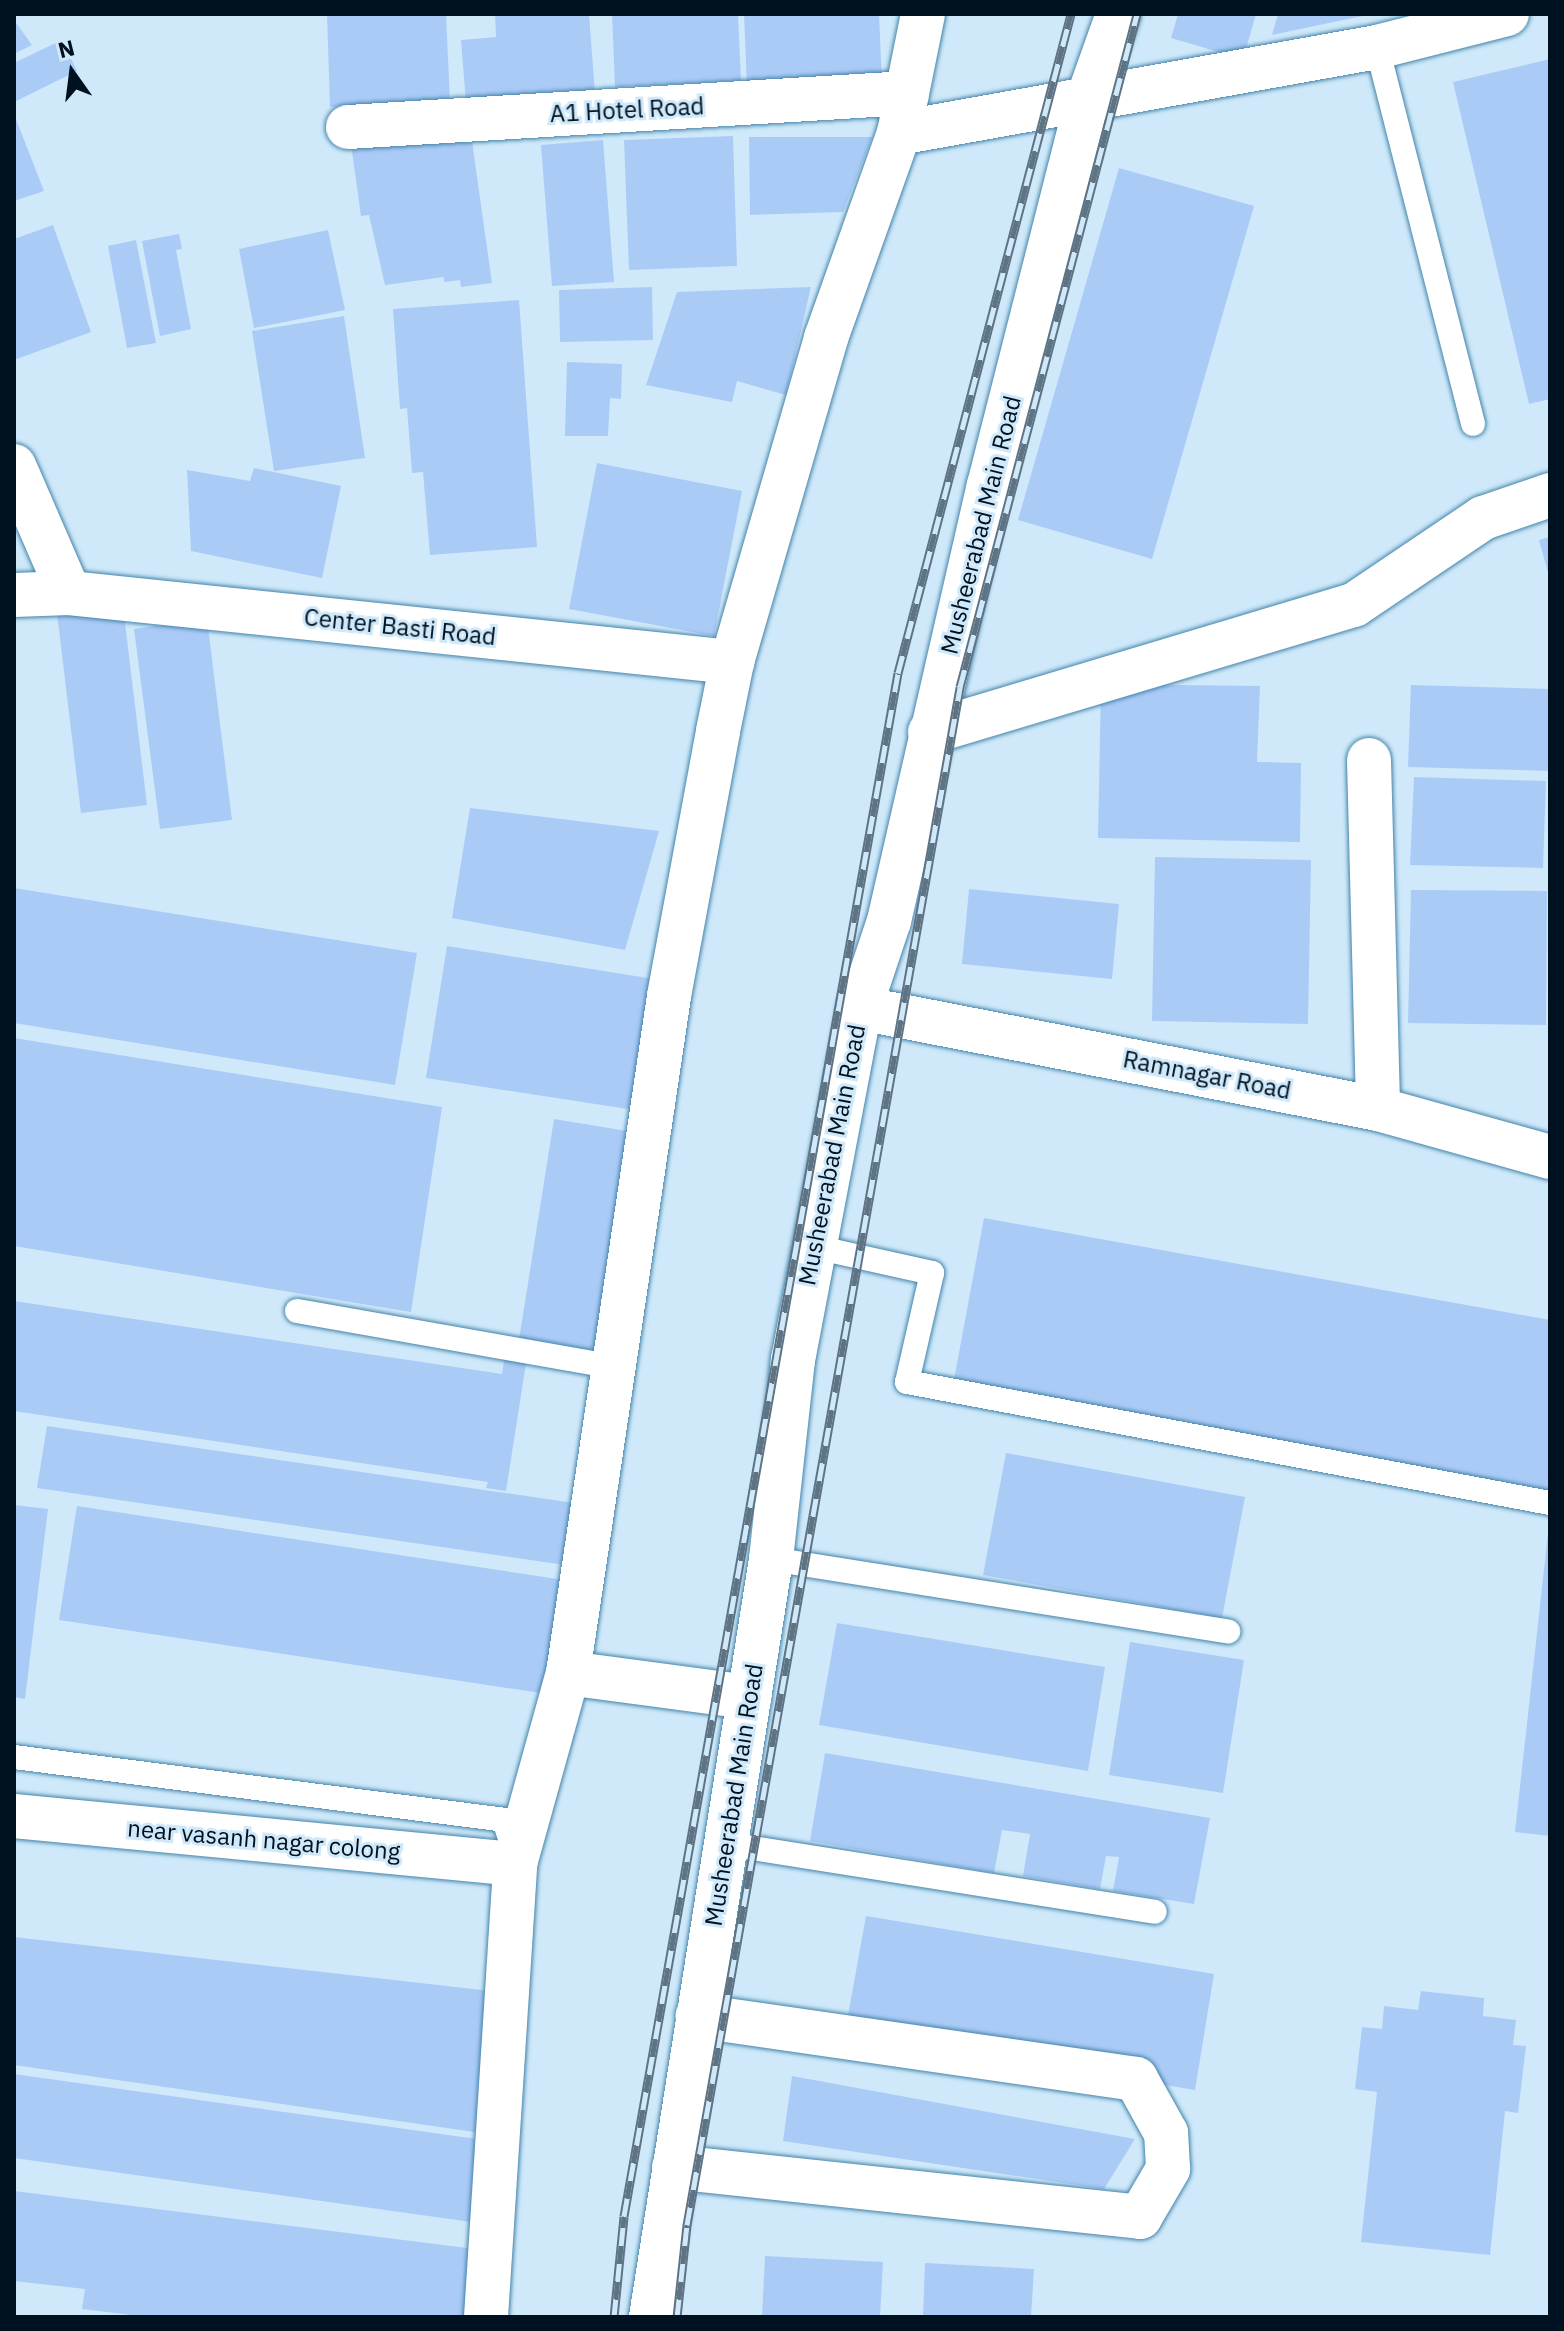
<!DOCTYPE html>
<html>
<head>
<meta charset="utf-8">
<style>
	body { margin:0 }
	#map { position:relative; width:1564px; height:2331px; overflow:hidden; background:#cfe9fa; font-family:"IBM Plex Sans",sans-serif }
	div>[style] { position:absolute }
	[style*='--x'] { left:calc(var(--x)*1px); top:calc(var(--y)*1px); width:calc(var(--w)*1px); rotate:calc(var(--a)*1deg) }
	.building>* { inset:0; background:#abcbf7 }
	.roads { filter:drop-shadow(0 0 2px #4384ab) drop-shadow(0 0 2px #4384ab) }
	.lane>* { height:24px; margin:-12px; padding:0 12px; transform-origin:12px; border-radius:12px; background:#fff }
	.street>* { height:44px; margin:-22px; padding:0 22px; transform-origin:22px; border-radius:22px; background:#fff }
	.secondary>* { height:44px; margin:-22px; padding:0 22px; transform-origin:22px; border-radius:22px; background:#fff }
	.primary>* { height:44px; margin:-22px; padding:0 22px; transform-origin:22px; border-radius:22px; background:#fff }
	.rail>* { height:9px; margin-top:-4.5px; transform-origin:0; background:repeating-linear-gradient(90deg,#cfe9fa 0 18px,#5e7383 0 36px); box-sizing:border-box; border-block:2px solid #5e7383 }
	span { translate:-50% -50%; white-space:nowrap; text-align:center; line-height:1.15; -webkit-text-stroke:6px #cfe9fa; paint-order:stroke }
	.street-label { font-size:24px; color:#00111f }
	.frame { position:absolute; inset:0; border:16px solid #00111f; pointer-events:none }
	.north { position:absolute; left:32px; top:32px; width:80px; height:80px; -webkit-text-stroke:6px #cfe9fa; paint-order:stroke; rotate:346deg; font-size:22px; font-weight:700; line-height:32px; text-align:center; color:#00111f }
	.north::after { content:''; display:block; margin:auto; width:28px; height:36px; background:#00111f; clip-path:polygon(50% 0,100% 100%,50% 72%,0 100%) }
</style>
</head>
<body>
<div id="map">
	<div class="building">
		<div style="clip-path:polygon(327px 14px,446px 14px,450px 102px,330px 107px)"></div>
		<div style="clip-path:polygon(495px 14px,589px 14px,595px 93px,466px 103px,461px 40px,496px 37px)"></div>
		<div style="clip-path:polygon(612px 14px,738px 14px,741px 81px,615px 87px)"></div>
		<div style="clip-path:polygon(744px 14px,879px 14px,882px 83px,747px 87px)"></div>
		<div style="clip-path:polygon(1178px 14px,1256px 14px,1243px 59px,1171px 38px)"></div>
		<div style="clip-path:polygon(1278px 14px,1367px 14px,1367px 15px,1272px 35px)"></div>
		<div style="clip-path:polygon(14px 20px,32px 45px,14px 54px)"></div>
		<div style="clip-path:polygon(62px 40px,77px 71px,14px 102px,14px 63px)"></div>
		<div style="clip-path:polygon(1550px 59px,1550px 399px,1529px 404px,1453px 82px)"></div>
		<div style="clip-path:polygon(14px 114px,44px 191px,14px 201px)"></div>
		<div style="clip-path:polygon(470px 127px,492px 283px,461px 287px,460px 280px,444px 282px,444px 277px,385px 285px,369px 215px,361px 216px,351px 144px)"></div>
		<div style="clip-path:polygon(733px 136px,737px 266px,629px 270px,624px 140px)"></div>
		<div style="clip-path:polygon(749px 137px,872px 137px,843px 212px,750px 215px)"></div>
		<div style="clip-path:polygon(603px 140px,614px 282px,552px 286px,541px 145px)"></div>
		<div style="clip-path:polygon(1119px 168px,1254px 206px,1152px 559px,1018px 520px)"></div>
		<div style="clip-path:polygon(53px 225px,91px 332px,14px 360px,14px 239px)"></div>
		<div style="clip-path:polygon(328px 230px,345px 310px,254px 328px,239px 249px)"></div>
		<div style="clip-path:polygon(179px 234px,182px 249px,176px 250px,191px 329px,160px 336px,142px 241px)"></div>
		<div style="clip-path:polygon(136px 240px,156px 343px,127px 348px,108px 246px)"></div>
		<div style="clip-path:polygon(652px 287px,653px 340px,560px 342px,559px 290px)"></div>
		<div style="clip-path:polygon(811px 287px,786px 395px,737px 381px,732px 402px,646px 385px,677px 292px)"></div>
		<div style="clip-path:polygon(519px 300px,537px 547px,430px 555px,423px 472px,412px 473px,407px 408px,400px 409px,393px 309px)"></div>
		<div style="clip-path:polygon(344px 316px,365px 458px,274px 471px,252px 331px)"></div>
		<div style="clip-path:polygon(567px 362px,622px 364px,621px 399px,610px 398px,608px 436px,565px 436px)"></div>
		<div style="clip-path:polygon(597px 463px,742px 491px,714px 636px,569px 609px)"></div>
		<div style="clip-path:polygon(254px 468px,341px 486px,322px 578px,191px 551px,187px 470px,250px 481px)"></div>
		<div style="clip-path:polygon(1550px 537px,1550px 576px,1549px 576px,1539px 540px)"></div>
		<div style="clip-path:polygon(123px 606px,147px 805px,81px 813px,57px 613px)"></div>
		<div style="clip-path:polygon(207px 619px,232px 820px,160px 829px,134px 629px)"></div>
		<div style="clip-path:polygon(1101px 684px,1260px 686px,1257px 762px,1301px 763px,1300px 842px,1098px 838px)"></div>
		<div style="clip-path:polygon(1411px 685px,1550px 689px,1550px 771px,1408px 767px)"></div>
		<div style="clip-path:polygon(1414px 777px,1546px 781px,1543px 868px,1410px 865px)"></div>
		<div style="clip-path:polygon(470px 808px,659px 831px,625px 950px,452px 918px)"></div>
		<div style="clip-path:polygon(1155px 857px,1311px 860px,1308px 1024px,1152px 1021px)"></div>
		<div style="clip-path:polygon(14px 888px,417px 953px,395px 1085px,14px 1023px)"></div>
		<div style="clip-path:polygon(969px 889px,1119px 904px,1112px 979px,962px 964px)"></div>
		<div style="clip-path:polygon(1411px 890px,1547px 891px,1546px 1025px,1408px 1023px)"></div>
		<div style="clip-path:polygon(447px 946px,654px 979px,634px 1110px,426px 1078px)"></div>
		<div style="clip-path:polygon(14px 1038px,442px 1107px,411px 1312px,14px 1246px)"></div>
		<div style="clip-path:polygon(554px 1119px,639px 1133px,604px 1354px,519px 1340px)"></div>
		<div style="clip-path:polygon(984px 1218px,1550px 1320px,1550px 1493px,953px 1385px)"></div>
		<div style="clip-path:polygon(14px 1301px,502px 1374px,505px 1354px,527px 1357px,506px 1491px,486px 1488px,488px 1482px,14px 1411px)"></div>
		<div style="clip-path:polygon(47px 1426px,574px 1503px,565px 1565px,37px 1488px)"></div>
		<div style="clip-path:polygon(1006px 1453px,1245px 1497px,1222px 1618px,983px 1575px)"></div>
		<div style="clip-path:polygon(14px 1505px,48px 1509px,25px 1699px,14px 1697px)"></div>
		<div style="clip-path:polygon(77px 1506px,564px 1580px,547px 1694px,59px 1620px)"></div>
		<div style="clip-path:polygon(1548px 1533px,1550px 1533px,1550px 1836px,1515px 1832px)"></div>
		<div style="clip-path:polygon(837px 1623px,1105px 1667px,1088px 1771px,819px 1725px)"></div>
		<div style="clip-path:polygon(1130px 1642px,1244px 1660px,1223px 1793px,1109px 1775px)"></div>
		<div style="clip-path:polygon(825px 1753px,1210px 1818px,1194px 1904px,1113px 1891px,1119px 1857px,1106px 1856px,1100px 1889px,1023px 1876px,1030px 1834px,1002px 1830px,994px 1873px,810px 1841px)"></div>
		<div style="clip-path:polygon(866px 1916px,1214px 1974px,1195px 2090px,845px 2032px)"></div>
		<div style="clip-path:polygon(14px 1937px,509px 1993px,488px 2134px,14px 2065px)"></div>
		<div style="clip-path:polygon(1421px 1991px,1484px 1998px,1483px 2016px,1516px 2020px,1513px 2045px,1526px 2046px,1518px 2113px,1505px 2111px,1490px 2255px,1361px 2242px,1377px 2092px,1355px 2089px,1362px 2027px,1382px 2029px,1384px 2006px,1418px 2010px)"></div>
		<div style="clip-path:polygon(14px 2074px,491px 2141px,478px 2223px,14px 2158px)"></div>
		<div style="clip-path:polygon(792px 2076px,1135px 2139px,1104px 2189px,783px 2141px)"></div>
		<div style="clip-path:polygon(14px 2191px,475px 2249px,466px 2317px,148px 2317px,82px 2309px,85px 2289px,14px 2281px)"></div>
		<div style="clip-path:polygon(765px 2256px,883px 2262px,880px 2317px,762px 2317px)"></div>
		<div style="clip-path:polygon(925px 2263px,1034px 2269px,1031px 2317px,923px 2317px)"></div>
	</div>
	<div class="roads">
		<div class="lane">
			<div style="--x:1377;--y:47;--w:389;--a:75.7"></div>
			<div style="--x:815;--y:1247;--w:120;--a:12.5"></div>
			<div style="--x:932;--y:1273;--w:112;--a:102.9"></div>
			<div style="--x:907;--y:1382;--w:654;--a:10.66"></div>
			<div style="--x:297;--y:1311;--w:323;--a:10"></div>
			<div style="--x:771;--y:1559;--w:463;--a:9"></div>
			<div style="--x:14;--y:1757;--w:494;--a:7.3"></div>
			<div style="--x:504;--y:1820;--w:32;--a:72"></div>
			<div style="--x:727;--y:1844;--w:433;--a:9"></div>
		</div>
		<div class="street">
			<div style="--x:348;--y:127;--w:560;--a:-3.48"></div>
			<div style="--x:899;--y:133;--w:486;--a:-10.2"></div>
			<div style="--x:1377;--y:47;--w:134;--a:-14.2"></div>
			<div style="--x:14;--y:595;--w:55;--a:-2.1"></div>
			<div style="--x:69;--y:593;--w:667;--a:5.94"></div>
			<div style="--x:930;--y:732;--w:443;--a:-16.7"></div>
			<div style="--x:1354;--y:605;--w:156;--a:-34"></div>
			<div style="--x:1483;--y:518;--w:71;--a:-18.9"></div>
			<div style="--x:1369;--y:760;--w:349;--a:88.5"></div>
			<div style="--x:14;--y:1816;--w:503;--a:5.47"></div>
			<div style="--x:674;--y:2167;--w:469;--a:6.1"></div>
			<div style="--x:1140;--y:2217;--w:56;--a:-59.7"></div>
			<div style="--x:1168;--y:2169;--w:36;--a:-93"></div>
			<div style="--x:1166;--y:2133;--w:62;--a:-119.1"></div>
			<div style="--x:1136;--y:2079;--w:443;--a:-171.8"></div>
		</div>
		<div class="secondary">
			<div style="--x:14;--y:466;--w:138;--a:66.6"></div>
			<div style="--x:860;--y:1008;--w:528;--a:11.03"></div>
			<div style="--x:1378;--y:1109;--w:179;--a:15.6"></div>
		</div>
		<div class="primary">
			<div style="--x:568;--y:1673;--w:183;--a:7.6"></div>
			<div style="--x:486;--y:2317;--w:454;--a:-86.3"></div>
			<div style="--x:515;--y:1864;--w:198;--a:-74.5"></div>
			<div style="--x:568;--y:1673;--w:684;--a:-81.51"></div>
			<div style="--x:669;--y:996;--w:269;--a:-79.5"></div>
			<div style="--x:718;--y:731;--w:70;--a:-78.5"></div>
			<div style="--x:732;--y:662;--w:337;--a:-73.8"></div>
			<div style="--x:826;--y:338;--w:218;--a:-70.4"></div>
			<div style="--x:899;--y:133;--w:121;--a:-78.6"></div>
			<div style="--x:651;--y:2317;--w:767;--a:-81"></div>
			<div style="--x:771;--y:1559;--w:200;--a:-83.7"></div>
			<div style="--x:793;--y:1360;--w:358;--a:-79.2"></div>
			<div style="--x:860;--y:1008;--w:92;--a:-71.6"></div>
			<div style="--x:889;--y:921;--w:447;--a:-77.1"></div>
			<div style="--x:989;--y:485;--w:393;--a:-75.7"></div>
			<div style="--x:1086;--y:104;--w:96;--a:-70.4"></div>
		</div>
	</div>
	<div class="rail">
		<div style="--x:614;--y:2317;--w:101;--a:-84.3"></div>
		<div style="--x:624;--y:2216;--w:1567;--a:-79.93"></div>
		<div style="--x:898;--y:673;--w:681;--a:-75.29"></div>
		<div style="--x:677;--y:2317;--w:93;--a:-83.8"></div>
		<div style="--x:687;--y:2225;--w:1562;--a:-79.93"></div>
		<div style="--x:960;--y:687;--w:696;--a:-75.26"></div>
	</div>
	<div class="street-label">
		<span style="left:627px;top:110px;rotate:-3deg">A1 Hotel Road</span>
		<span style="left:981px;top:525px;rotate:-76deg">Musheerabad Main Road</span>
		<span style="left:400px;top:627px;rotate:6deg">Center Basti Road</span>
		<span style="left:1207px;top:1075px;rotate:11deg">Ramnagar Road</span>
		<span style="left:832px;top:1155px;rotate:-79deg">Musheerabad Main Road</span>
		<span style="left:734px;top:1795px;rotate:-81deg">Musheerabad Main Road</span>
		<span style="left:264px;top:1840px;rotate:5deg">near vasanh nagar colong</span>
	</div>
	<div class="frame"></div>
	<div class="north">N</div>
</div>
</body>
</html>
